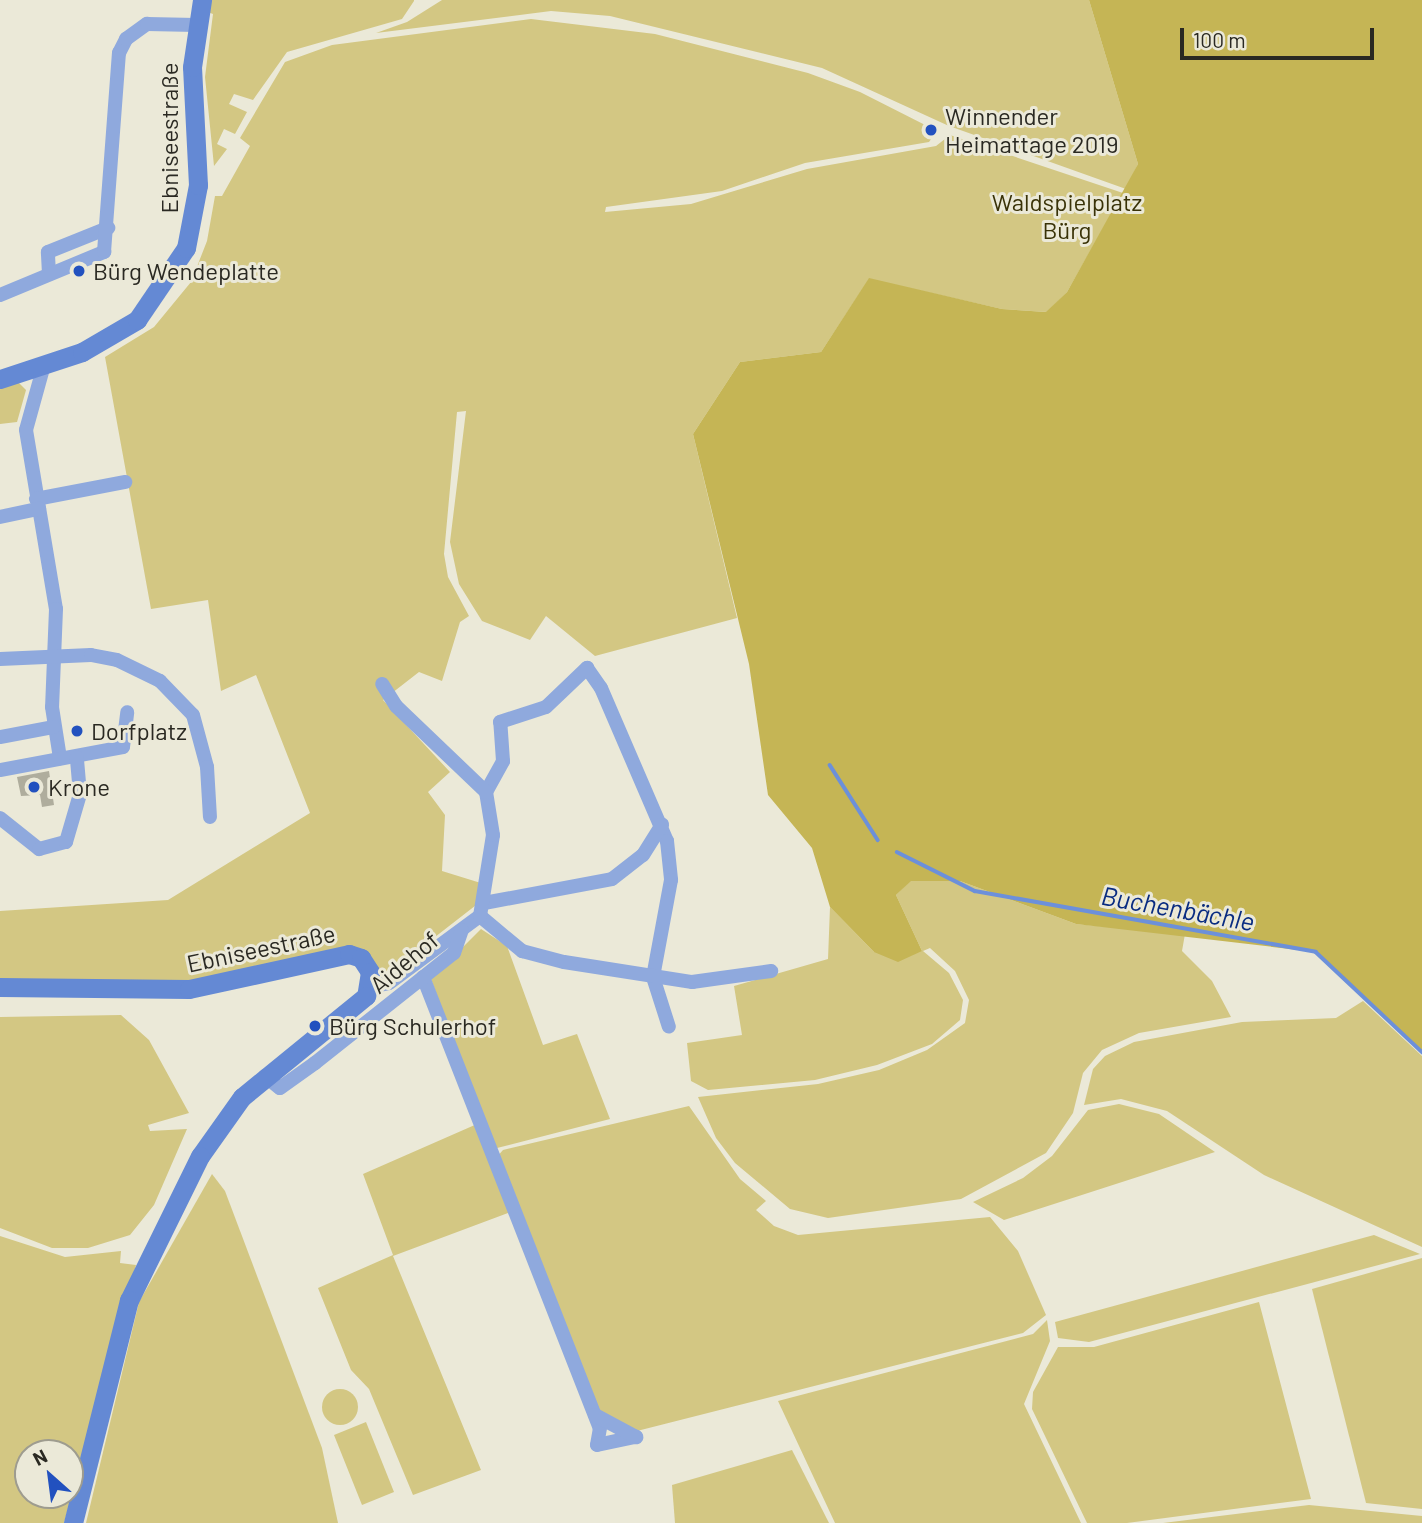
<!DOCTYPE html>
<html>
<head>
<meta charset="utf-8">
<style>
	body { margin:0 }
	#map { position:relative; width:1422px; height:1523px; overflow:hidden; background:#ebe9d8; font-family:Barlow,sans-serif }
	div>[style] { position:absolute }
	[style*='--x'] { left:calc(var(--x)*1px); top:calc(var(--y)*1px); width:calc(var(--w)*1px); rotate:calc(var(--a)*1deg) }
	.green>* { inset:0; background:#d3c783 }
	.round { border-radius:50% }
	.forest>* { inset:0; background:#c5b555 }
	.stream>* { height:3.5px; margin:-1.75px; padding:0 1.75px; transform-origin:1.75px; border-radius:1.75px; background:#6c90da }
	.building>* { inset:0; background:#afad9d }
	.street>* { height:14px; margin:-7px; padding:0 7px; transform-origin:7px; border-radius:7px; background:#8fa9dd }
	.secondary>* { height:19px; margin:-9.5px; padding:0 9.5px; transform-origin:9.5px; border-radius:9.5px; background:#6489d4 }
	.dots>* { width:19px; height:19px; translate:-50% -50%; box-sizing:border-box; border:4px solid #ebe9d8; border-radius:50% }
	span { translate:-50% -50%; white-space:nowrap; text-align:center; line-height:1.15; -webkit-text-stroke:6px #ebe9d8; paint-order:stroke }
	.poi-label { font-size:24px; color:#2a2922 }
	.left { translate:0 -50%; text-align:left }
	.street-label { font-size:24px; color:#2a2922 }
	.park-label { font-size:24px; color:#393207 }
	.water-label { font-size:26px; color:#092c81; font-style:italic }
	.north { position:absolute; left:14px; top:1439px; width:70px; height:70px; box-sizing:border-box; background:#ebe9d8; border:2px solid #9e9c8f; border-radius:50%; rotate:332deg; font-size:19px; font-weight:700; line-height:28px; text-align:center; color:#2a2922 }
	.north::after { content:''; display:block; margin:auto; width:24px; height:32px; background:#2251bf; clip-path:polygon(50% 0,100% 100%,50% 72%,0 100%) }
	.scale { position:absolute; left:1180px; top:28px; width:194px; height:32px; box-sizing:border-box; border:4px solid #2a2922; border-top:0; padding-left:9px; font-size:21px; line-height:24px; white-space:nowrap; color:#2a2922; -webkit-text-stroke:5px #ebe9d8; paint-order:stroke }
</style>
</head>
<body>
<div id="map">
	<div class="green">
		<div style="clip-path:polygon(206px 0,414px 0,414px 1px,402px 19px,287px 52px,253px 100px,234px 94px,229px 104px,247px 112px,235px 134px,224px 129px,217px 144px,227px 149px,214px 166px,205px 77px,213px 14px,205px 11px)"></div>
		<div style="clip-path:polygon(442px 0,1089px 0,1138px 164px,1126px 189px,949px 126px,822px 68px,610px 16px,551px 11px,376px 33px,407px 22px)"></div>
		<div style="clip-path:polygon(531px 19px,655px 34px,808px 73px,860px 92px,937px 131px,929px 142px,805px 163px,722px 191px,606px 207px,605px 212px,691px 204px,807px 169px,936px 146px,950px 135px,1123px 193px,1067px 292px,1047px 312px,1002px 309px,869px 279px,821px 352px,740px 362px,693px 434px,737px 618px,595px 656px,546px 616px,530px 640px,482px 621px,459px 584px,450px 542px,466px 411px,457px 412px,444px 554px,448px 577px,469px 616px,460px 622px,442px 681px,419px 672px,383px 700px,450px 772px,428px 792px,445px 815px,442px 871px,484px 884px,480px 902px,390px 972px,376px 969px,370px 959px,221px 980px,0 980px,0 911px,168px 900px,310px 813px,256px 675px,221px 691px,208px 600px,151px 609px,105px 357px,154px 327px,191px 282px,207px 241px,215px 196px,222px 196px,250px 146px,240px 138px,285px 62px,332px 45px)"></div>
		<div style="clip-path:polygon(18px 382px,26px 390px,17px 422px,0 424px,0 387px)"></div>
		<div style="clip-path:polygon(911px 880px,960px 881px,1076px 924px,1185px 934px,1182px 951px,1212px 981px,1231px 1017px,1139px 1033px,1102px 1050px,1083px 1073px,1073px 1113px,1046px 1153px,961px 1199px,828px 1218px,790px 1209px,735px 1163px,716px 1138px,698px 1097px,818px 1084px,879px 1070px,927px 1050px,965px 1023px,969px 1000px,955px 971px,930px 948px,923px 951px,949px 973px,963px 1000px,960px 1020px,932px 1044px,877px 1065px,815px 1080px,708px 1090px,691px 1081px,687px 1043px,742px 1035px,734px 986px,828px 959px,830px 907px,874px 952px,922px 951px,896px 895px)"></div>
		<div style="clip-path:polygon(481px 929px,507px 946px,543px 1045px,577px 1034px,610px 1119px,493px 1149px,431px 979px)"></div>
		<div style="clip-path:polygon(1363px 1001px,1422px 1056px,1422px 1247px,1264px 1175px,1167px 1111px,1121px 1099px,1084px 1105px,1093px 1069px,1105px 1056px,1134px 1042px,1242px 1022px,1336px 1018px)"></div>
		<div style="clip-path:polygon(121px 1015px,149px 1040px,189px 1113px,148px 1125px,150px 1131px,187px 1129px,154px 1205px,130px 1235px,88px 1248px,52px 1248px,0 1228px,0 1017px)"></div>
		<div style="clip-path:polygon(1119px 1104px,1159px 1114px,1215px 1152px,1004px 1220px,973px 1202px,1023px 1178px,1052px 1156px,1088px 1110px)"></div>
		<div style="clip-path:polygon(689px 1106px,740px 1179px,766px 1201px,756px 1210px,774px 1226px,798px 1235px,990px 1217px,1018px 1251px,1046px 1315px,1023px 1333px,633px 1432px,596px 1409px,496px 1158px,503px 1150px)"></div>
		<div style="clip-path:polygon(477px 1124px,511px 1212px,393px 1256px,481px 1470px,413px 1495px,369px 1389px,351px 1370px,318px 1288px,393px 1255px,363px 1174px)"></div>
		<div style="clip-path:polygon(212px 1174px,225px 1191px,322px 1448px,338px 1523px,86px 1523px,139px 1302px)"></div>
		<div style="clip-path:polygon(1374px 1235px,1420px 1254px,1089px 1342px,1058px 1338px,1055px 1322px)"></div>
		<div style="clip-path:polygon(evenodd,0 1236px,65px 1257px,121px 1251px,120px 1263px,136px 1265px,64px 1523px,0 1523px,0 1236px,28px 1453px,70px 1453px,70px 1495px,28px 1495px,28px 1453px)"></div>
		<div style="clip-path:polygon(1422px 1258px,1422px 1509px,1366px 1503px,1312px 1289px)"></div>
		<div style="clip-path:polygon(1259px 1302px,1311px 1499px,1127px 1523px,1087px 1523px,1032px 1409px,1033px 1392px,1058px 1347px,1094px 1347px)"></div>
		<div style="clip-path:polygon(1047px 1320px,1050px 1341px,1024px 1404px,1081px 1523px,835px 1523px,778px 1401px,1033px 1334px)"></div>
		<div class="round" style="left:322px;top:1389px;width:36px;height:36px"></div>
		<div style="clip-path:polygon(366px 1422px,394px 1492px,362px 1505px,334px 1435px)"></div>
		<div style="clip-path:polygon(792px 1450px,829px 1523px,675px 1523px,672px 1485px)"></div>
		<div style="clip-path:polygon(1309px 1505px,1422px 1516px,1422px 1523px,1163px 1523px)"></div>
	</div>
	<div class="forest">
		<div style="clip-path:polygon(1089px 0,1422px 0,1422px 1052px,1316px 952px,1076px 924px,960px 881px,911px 881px,896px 895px,922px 951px,898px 962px,874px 952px,830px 907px,812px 848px,768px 795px,749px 664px,693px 434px,740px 362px,821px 352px,869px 278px,1002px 309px,1046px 312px,1067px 292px,1138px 164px)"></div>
	</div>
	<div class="stream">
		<div style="--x:830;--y:765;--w:89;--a:57.4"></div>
		<div style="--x:897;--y:852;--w:87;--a:26.6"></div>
		<div style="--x:975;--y:891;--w:346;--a:10.1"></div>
		<div style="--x:1316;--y:952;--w:146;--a:43.3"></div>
	</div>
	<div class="building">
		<div style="clip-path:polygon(49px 771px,54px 805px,42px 807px,40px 795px,21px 796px,17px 777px)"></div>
	</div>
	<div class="street">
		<div style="--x:49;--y:274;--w:22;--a:-93"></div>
		<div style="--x:48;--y:252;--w:65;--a:-21.8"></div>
		<div style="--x:0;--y:295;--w:113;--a:-22.5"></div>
		<div style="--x:104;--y:252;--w:200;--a:-85.7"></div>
		<div style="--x:119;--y:53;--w:16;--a:-63"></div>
		<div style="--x:126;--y:39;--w:26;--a:-36"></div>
		<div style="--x:147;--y:24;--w:49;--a:1.2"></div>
		<div style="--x:44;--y:365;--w:67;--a:105.5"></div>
		<div style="--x:26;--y:430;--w:181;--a:80.5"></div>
		<div style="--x:56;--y:609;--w:98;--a:92.3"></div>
		<div style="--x:52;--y:707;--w:52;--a:81.1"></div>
		<div style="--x:36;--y:499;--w:91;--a:-10.8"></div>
		<div style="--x:0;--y:517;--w:40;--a:-12"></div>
		<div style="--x:0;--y:659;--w:91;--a:-2.5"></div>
		<div style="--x:91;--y:655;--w:26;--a:11"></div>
		<div style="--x:117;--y:660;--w:48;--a:26"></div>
		<div style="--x:160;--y:681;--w:47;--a:45.9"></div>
		<div style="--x:193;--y:715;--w:54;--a:74.9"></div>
		<div style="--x:207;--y:767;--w:50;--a:86.6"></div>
		<div style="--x:0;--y:737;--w:55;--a:-10.5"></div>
		<div style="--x:0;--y:770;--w:125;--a:-10.6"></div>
		<div style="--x:123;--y:747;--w:35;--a:-83"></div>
		<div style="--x:486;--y:792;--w:35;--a:-61"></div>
		<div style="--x:503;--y:761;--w:39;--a:-94"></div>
		<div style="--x:500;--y:722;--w:48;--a:-18.1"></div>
		<div style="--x:546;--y:707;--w:57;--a:-43.6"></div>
		<div style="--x:587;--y:668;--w:24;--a:55"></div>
		<div style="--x:601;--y:688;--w:167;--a:66.7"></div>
		<div style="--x:667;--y:841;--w:39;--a:84"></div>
		<div style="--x:671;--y:880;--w:99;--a:100.5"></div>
		<div style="--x:653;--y:977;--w:52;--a:72.3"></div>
		<div style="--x:0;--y:818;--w:50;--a:38.5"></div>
		<div style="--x:39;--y:849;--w:28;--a:-15"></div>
		<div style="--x:66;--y:842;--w:50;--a:-73.7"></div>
		<div style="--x:80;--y:794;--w:37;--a:-95"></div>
		<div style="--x:484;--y:903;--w:130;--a:-10.6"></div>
		<div style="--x:612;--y:879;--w:39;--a:-38"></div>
		<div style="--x:643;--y:855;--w:36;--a:-58"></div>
		<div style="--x:480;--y:916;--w:55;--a:39.8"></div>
		<div style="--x:522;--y:951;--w:43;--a:14.7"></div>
		<div style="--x:564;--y:962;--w:130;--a:8.9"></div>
		<div style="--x:692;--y:982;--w:80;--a:-7.9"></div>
		<div style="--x:423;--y:977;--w:484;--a:68.6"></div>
		<div style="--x:600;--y:1428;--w:17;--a:100"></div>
		<div style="--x:597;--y:1445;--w:40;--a:-12"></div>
		<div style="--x:370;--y:987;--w:19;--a:-12"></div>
		<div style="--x:389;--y:983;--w:113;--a:-36.4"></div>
		<div style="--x:480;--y:916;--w:82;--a:-80.9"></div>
		<div style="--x:493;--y:835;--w:44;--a:-99.2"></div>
		<div style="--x:486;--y:792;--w:124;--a:-136.3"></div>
		<div style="--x:396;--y:706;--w:26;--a:-122"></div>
		<div style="--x:265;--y:1076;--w:19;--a:39"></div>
		<div style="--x:280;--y:1088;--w:43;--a:-35.5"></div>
		<div style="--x:315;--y:1063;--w:177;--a:-38.4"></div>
		<div style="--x:454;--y:953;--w:24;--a:-71"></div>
		<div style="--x:595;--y:1415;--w:47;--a:28.2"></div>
	</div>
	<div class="secondary">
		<div style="--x:0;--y:379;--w:86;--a:-18.2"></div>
		<div style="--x:82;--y:352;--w:64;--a:-30.2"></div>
		<div style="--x:137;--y:320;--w:87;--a:-55.8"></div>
		<div style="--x:186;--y:248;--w:64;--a:-79.2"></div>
		<div style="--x:198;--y:185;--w:118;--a:-92.9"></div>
		<div style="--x:192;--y:67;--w:68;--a:-81.5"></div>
		<div style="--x:0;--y:987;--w:189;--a:0.6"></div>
		<div style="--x:189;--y:989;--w:164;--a:-12.3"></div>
		<div style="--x:349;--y:954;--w:13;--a:18"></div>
		<div style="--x:361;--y:958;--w:17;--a:57"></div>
		<div style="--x:370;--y:972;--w:24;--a:99"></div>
		<div style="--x:366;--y:996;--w:160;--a:140.8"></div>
		<div style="--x:242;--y:1097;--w:72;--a:125.4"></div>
		<div style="--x:200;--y:1156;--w:161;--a:116.2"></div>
		<div style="--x:129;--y:1300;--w:230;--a:104.1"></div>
	</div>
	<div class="dots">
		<div style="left:931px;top:130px;background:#2251bf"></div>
		<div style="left:79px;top:271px;background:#2251bf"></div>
		<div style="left:77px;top:731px;background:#2251bf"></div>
		<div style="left:34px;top:787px;background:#2251bf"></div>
		<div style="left:315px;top:1026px;background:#2251bf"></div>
	</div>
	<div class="poi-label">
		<span class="left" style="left:945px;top:130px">Winnender<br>Heimattage 2019</span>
		<span class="left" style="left:93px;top:271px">Bürg Wendeplatte</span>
		<span class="left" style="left:91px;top:731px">Dorfplatz</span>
		<span class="left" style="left:48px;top:787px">Krone</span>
		<span class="left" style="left:329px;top:1026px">Bürg Schulerhof</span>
	</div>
	<div class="street-label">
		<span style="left:169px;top:138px;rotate:-90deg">Ebniseestraße</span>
		<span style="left:261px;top:948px;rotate:-12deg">Ebniseestraße</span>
		<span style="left:404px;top:962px;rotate:-40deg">Aidehof</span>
	</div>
	<div class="park-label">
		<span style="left:1067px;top:216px">Waldspielplatz<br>Bürg</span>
	</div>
	<div class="water-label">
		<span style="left:1178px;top:908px;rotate:10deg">Buchenbächle</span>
	</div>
	<div class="north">N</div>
	<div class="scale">100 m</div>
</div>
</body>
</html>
